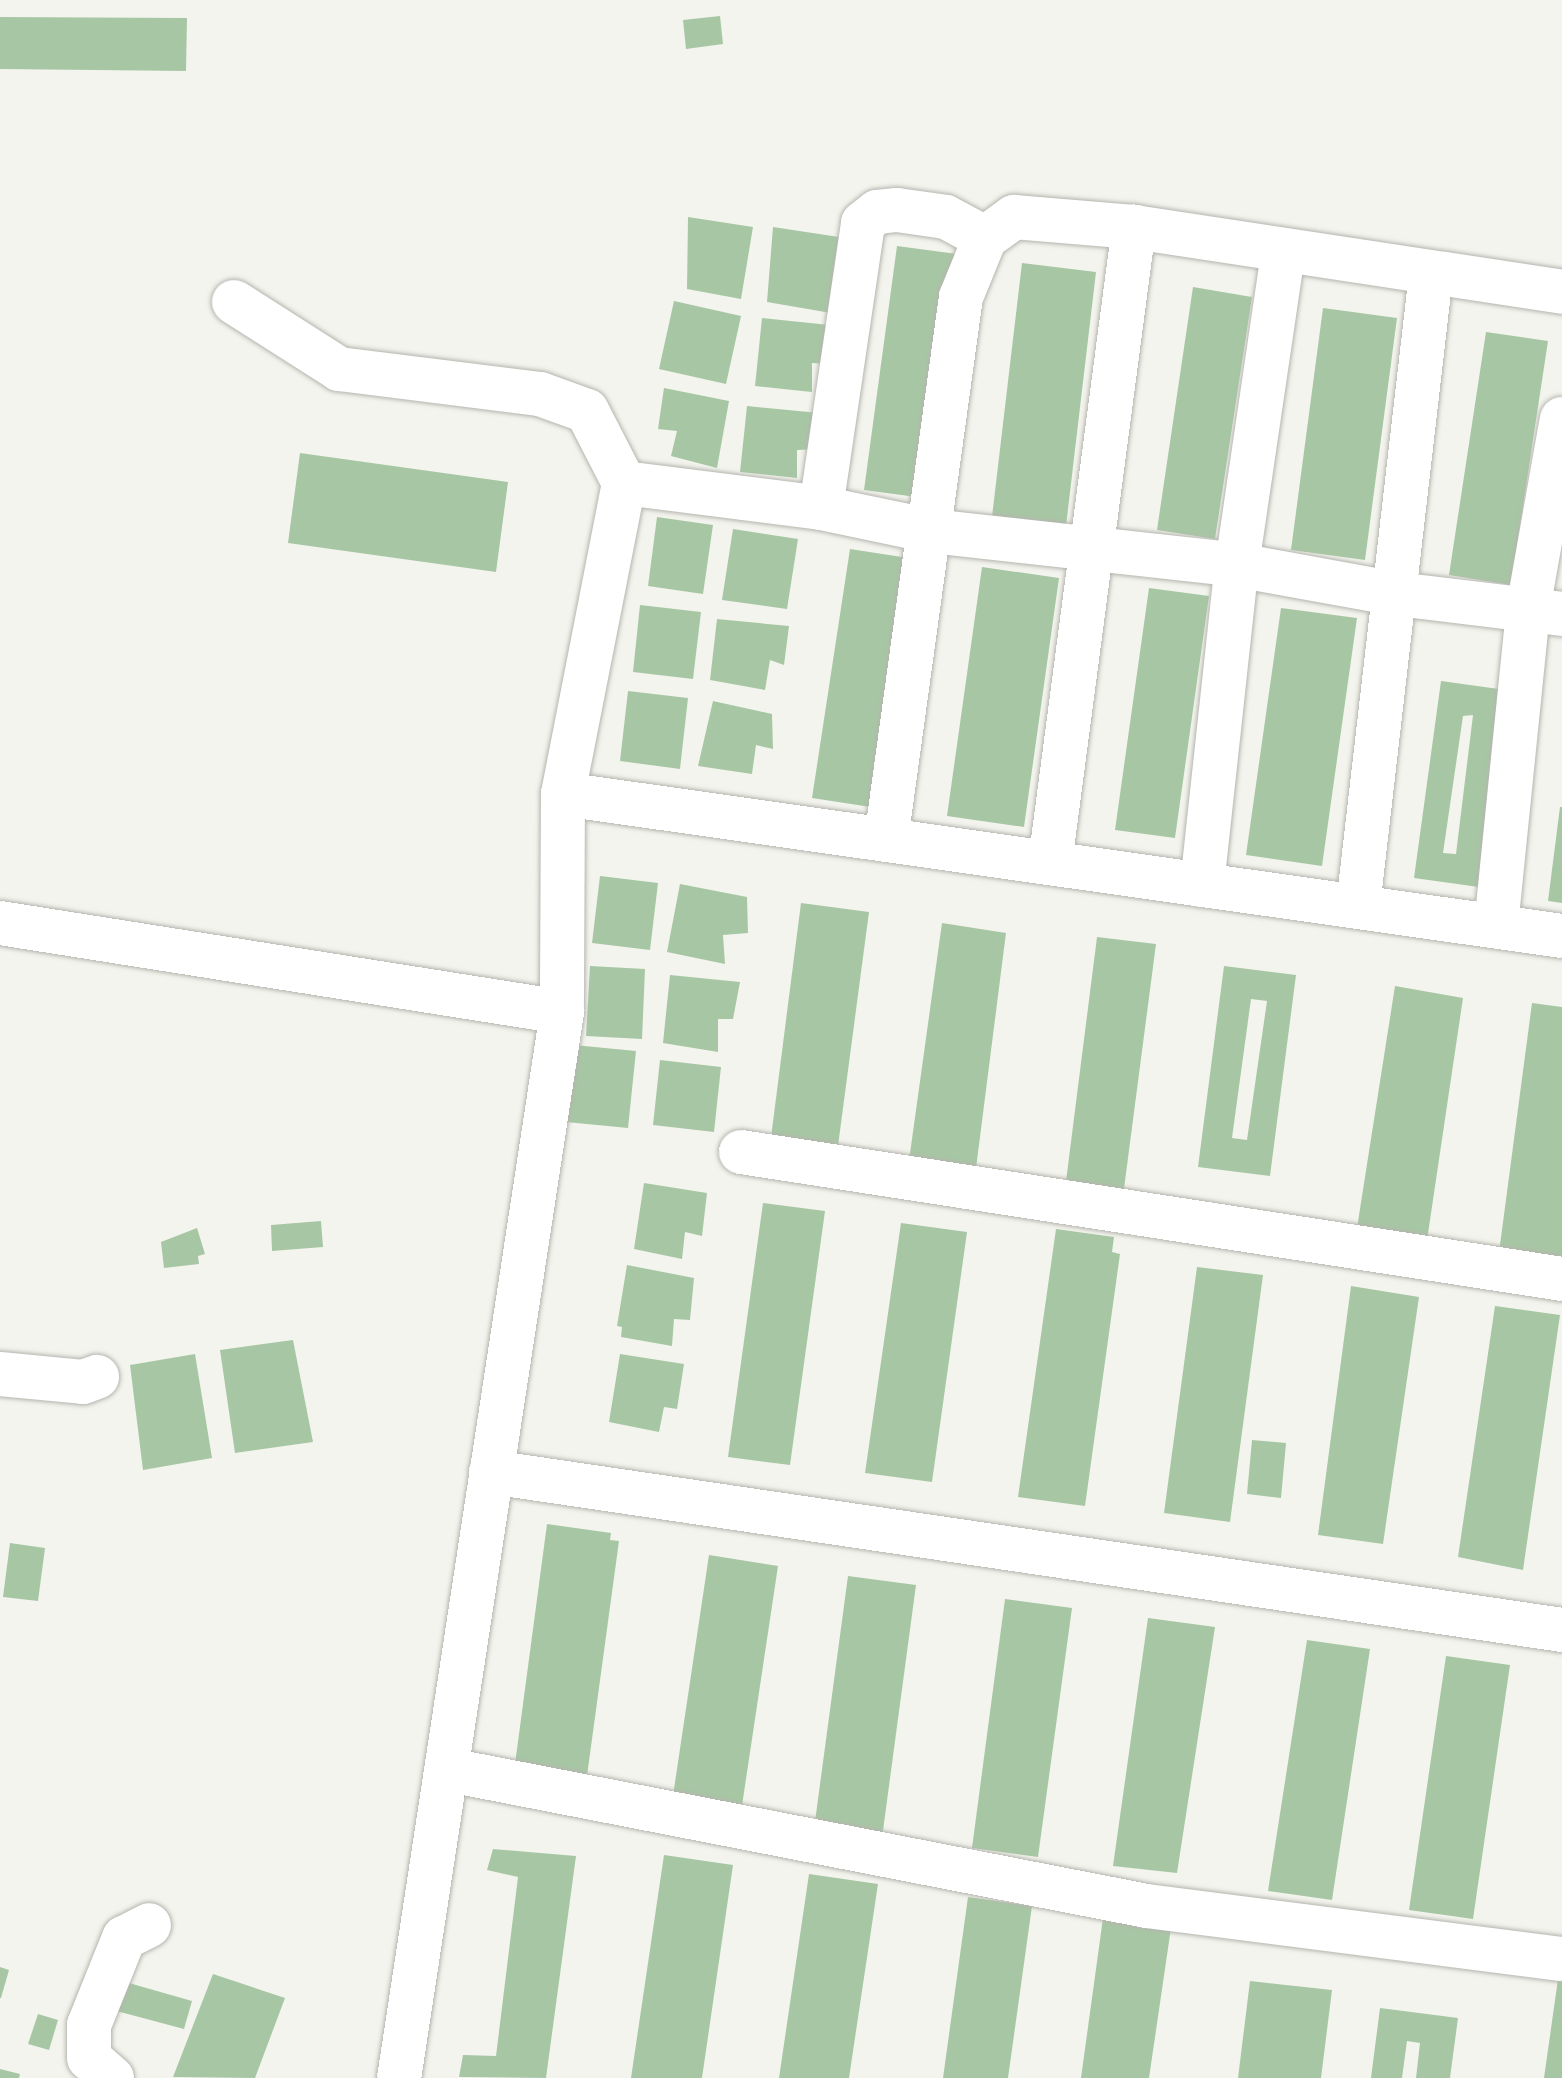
<!DOCTYPE html>
<html>
<head>
<meta charset="utf-8">
<style>
	body { margin:0 }
	#map { position:relative; width:1562px; height:2078px; overflow:hidden; background:#f4f4ee; font-family:"Roboto Serif",serif }
	div>[style] { position:absolute }
	[style*='--x'] { left:calc(var(--x)*1px); top:calc(var(--y)*1px); width:calc(var(--w)*1px); rotate:calc(var(--a)*1deg) }
	.building>* { inset:0; background:#a7c7a4 }
	.roads { filter:drop-shadow(0 0 2px #b5b5af) drop-shadow(0 0 2px #b5b5af) }
	.minor>* { height:44px; margin:-22px; padding:0 22px; transform-origin:22px; border-radius:22px; background:#fff }
	span { translate:-50% -50%; white-space:nowrap; text-align:center; line-height:1.15; -webkit-text-stroke:7px #fffffe; paint-order:stroke }
</style>
</head>
<body>
<div id="map">
	<div class="building">
		<div style="clip-path:polygon(720px 16px,723px 44px,686px 49px,683px 20px)"></div>
		<div style="clip-path:polygon(0 17px,187px 18px,186px 71px,0 69px)"></div>
		<div style="clip-path:polygon(688px 217px,753px 227px,741px 299px,687px 289px)"></div>
		<div style="clip-path:polygon(773px 227px,839px 237px,831px 313px,767px 302px)"></div>
		<div style="clip-path:polygon(897px 246px,957px 254px,924px 498px,864px 490px)"></div>
		<div style="clip-path:polygon(1022px 263px,1096px 272px,1066px 526px,992px 517px)"></div>
		<div style="clip-path:polygon(1193px 287px,1252px 297px,1215px 539px,1157px 530px)"></div>
		<div style="clip-path:polygon(674px 301px,741px 316px,726px 384px,659px 369px)"></div>
		<div style="clip-path:polygon(1323px 308px,1397px 318px,1365px 560px,1291px 550px)"></div>
		<div style="clip-path:polygon(762px 318px,829px 325px,829px 364px,812px 363px,812px 392px,755px 386px)"></div>
		<div style="clip-path:polygon(1486px 332px,1548px 341px,1511px 585px,1449px 575px)"></div>
		<div style="clip-path:polygon(664px 388px,729px 401px,717px 468px,671px 456px,677px 431px,658px 429px)"></div>
		<div style="clip-path:polygon(747px 406px,819px 413px,817px 449px,797px 450px,797px 478px,740px 472px)"></div>
		<div style="clip-path:polygon(300px 453px,508px 482px,496px 572px,288px 543px)"></div>
		<div style="clip-path:polygon(657px 517px,713px 525px,703px 594px,648px 586px)"></div>
		<div style="clip-path:polygon(733px 529px,798px 539px,787px 609px,722px 600px)"></div>
		<div style="clip-path:polygon(850px 549px,915px 559px,877px 808px,812px 798px)"></div>
		<div style="clip-path:polygon(982px 567px,1059px 578px,1024px 827px,947px 816px)"></div>
		<div style="clip-path:polygon(1149px 588px,1209px 596px,1175px 838px,1115px 830px)"></div>
		<div style="clip-path:polygon(640px 605px,701px 612px,693px 679px,633px 672px)"></div>
		<div style="clip-path:polygon(1281px 608px,1357px 618px,1322px 866px,1246px 855px)"></div>
		<div style="clip-path:polygon(717px 619px,789px 626px,784px 665px,770px 660px,765px 690px,710px 680px)"></div>
		<div style="clip-path:polygon(evenodd,1441px 681px,1506px 690px,1479px 887px,1414px 878px,1441px 681px,1473px 715px,1456px 854px,1443px 853px,1463px 716px,1473px 715px)"></div>
		<div style="clip-path:polygon(628px 691px,688px 698px,680px 769px,620px 761px)"></div>
		<div style="clip-path:polygon(713px 701px,772px 714px,773px 749px,756px 745px,752px 774px,698px 766px)"></div>
		<div style="clip-path:polygon(1560px 807px,1562px 807px,1562px 903px,1548px 901px)"></div>
		<div style="clip-path:polygon(600px 876px,658px 883px,650px 950px,592px 943px)"></div>
		<div style="clip-path:polygon(680px 884px,747px 897px,748px 933px,723px 935px,725px 964px,667px 952px)"></div>
		<div style="clip-path:polygon(801px 903px,869px 912px,836px 1161px,769px 1153px)"></div>
		<div style="clip-path:polygon(942px 923px,1006px 933px,974px 1184px,907px 1175px)"></div>
		<div style="clip-path:polygon(1097px 937px,1156px 944px,1122px 1204px,1064px 1197px)"></div>
		<div style="clip-path:polygon(590px 966px,645px 969px,642px 1039px,586px 1036px)"></div>
		<div style="clip-path:polygon(evenodd,1224px 966px,1296px 975px,1270px 1176px,1198px 1167px,1224px 966px,1251px 999px,1267px 1001px,1247px 1140px,1232px 1138px,1251px 999px)"></div>
		<div style="clip-path:polygon(670px 975px,740px 982px,733px 1019px,718px 1019px,718px 1052px,663px 1043px)"></div>
		<div style="clip-path:polygon(1395px 986px,1463px 998px,1426px 1247px,1357px 1228px)"></div>
		<div style="clip-path:polygon(1532px 1003px,1562px 1007px,1562px 1269px,1498px 1260px)"></div>
		<div style="clip-path:polygon(574px 1045px,636px 1051px,628px 1128px,566px 1122px)"></div>
		<div style="clip-path:polygon(660px 1060px,721px 1067px,714px 1132px,653px 1125px)"></div>
		<div style="clip-path:polygon(644px 1183px,707px 1193px,702px 1236px,685px 1232px,682px 1259px,634px 1249px)"></div>
		<div style="clip-path:polygon(763px 1203px,825px 1211px,790px 1465px,728px 1457px)"></div>
		<div style="clip-path:polygon(321px 1221px,323px 1247px,272px 1251px,271px 1225px)"></div>
		<div style="clip-path:polygon(901px 1223px,967px 1232px,932px 1482px,865px 1473px)"></div>
		<div style="clip-path:polygon(197px 1228px,205px 1254px,198px 1256px,199px 1264px,164px 1268px,161px 1242px)"></div>
		<div style="clip-path:polygon(1056px 1229px,1114px 1237px,1112px 1252px,1120px 1254px,1085px 1506px,1018px 1497px)"></div>
		<div style="clip-path:polygon(627px 1265px,694px 1278px,690px 1320px,674px 1319px,672px 1346px,621px 1337px,622px 1327px,617px 1326px)"></div>
		<div style="clip-path:polygon(1197px 1267px,1263px 1275px,1230px 1522px,1164px 1513px)"></div>
		<div style="clip-path:polygon(1351px 1286px,1419px 1297px,1383px 1544px,1318px 1535px)"></div>
		<div style="clip-path:polygon(1495px 1306px,1560px 1315px,1523px 1570px,1458px 1557px)"></div>
		<div style="clip-path:polygon(293px 1340px,313px 1442px,235px 1453px,220px 1350px)"></div>
		<div style="clip-path:polygon(195px 1354px,212px 1458px,143px 1470px,130px 1365px)"></div>
		<div style="clip-path:polygon(620px 1354px,684px 1364px,677px 1409px,664px 1407px,659px 1432px,609px 1422px)"></div>
		<div style="clip-path:polygon(1252px 1440px,1286px 1443px,1281px 1498px,1247px 1494px)"></div>
		<div style="clip-path:polygon(547px 1524px,611px 1533px,610px 1540px,619px 1541px,584px 1798px,513px 1779px)"></div>
		<div style="clip-path:polygon(10px 1543px,45px 1548px,38px 1601px,3px 1597px)"></div>
		<div style="clip-path:polygon(709px 1555px,778px 1566px,740px 1819px,671px 1809px)"></div>
		<div style="clip-path:polygon(848px 1576px,916px 1585px,882px 1838px,814px 1829px)"></div>
		<div style="clip-path:polygon(1005px 1599px,1072px 1608px,1038px 1857px,972px 1848px)"></div>
		<div style="clip-path:polygon(1148px 1618px,1215px 1627px,1177px 1873px,1113px 1866px)"></div>
		<div style="clip-path:polygon(1307px 1640px,1370px 1649px,1332px 1900px,1268px 1891px)"></div>
		<div style="clip-path:polygon(1446px 1656px,1510px 1665px,1473px 1919px,1409px 1910px)"></div>
		<div style="clip-path:polygon(493px 1849px,576px 1856px,546px 2078px,459px 2077px,463px 2055px,496px 2056px,518px 1877px,487px 1870px)"></div>
		<div style="clip-path:polygon(664px 1855px,733px 1865px,702px 2078px,631px 2078px)"></div>
		<div style="clip-path:polygon(809px 1874px,878px 1884px,849px 2078px,779px 2078px)"></div>
		<div style="clip-path:polygon(968px 1897px,1032px 1906px,1008px 2078px,943px 2078px)"></div>
		<div style="clip-path:polygon(1103px 1918px,1171px 1928px,1149px 2078px,1081px 2078px)"></div>
		<div style="clip-path:polygon(0 1967px,9px 1970px,1px 1998px,0 1998px)"></div>
		<div style="clip-path:polygon(213px 1974px,285px 1998px,255px 2078px,173px 2077px)"></div>
		<div style="clip-path:polygon(115px 1979px,192px 2001px,184px 2029px,109px 2009px)"></div>
		<div style="clip-path:polygon(1558px 1979px,1562px 1979px,1562px 2078px,1544px 2078px)"></div>
		<div style="clip-path:polygon(1250px 1981px,1332px 1990px,1321px 2078px,1238px 2078px)"></div>
		<div style="clip-path:polygon(1380px 2008px,1458px 2018px,1450px 2078px,1416px 2078px,1420px 2043px,1407px 2041px,1402px 2078px,1371px 2078px)"></div>
		<div style="clip-path:polygon(38px 2014px,58px 2020px,49px 2050px,28px 2044px)"></div>
		<div style="clip-path:polygon(0 2069px,20px 2074px,19px 2078px,0 2078px)"></div>
	</div>
	<div class="roads">
		<div class="minor">
			<div style="--x:234;--y:302;--w:125;--a:32.5"></div>
			<div style="--x:339;--y:369;--w:203;--a:7.1"></div>
			<div style="--x:540;--y:394;--w:50;--a:19.9"></div>
			<div style="--x:587;--y:411;--w:81;--a:62.8"></div>
			<div style="--x:624;--y:483;--w:317;--a:101.1"></div>
			<div style="--x:563;--y:794;--w:218;--a:90.3"></div>
			<div style="--x:562;--y:1012;--w:1078;--a:98.69"></div>
			<div style="--x:624;--y:483;--w:199;--a:7.2"></div>
			<div style="--x:821;--y:508;--w:112;--a:11.8"></div>
			<div style="--x:931;--y:531;--w:308;--a:6.3"></div>
			<div style="--x:1237;--y:565;--w:163;--a:10.3"></div>
			<div style="--x:1397;--y:594;--w:166;--a:6.9"></div>
			<div style="--x:821;--y:508;--w:288;--a:-81.6"></div>
			<div style="--x:863;--y:223;--w:18;--a:-38"></div>
			<div style="--x:877;--y:212;--w:20;--a:-6"></div>
			<div style="--x:897;--y:210;--w:49;--a:8.1"></div>
			<div style="--x:946;--y:217;--w:44;--a:28.3"></div>
			<div style="--x:563;--y:794;--w:1009;--a:8.09"></div>
			<div style="--x:886;--y:840;--w:548;--a:-82.14"></div>
			<div style="--x:961;--y:297;--w:64;--a:-67.9"></div>
			<div style="--x:985;--y:238;--w:36;--a:-36"></div>
			<div style="--x:1014;--y:217;--w:120;--a:4.8"></div>
			<div style="--x:1134;--y:227;--w:433;--a:8.6"></div>
			<div style="--x:1050;--y:863;--w:642;--a:-82.48"></div>
			<div style="--x:1202;--y:885;--w:322;--a:-83.8"></div>
			<div style="--x:1237;--y:565;--w:314;--a:-81.6"></div>
			<div style="--x:1358;--y:906;--w:636;--a:-83.41"></div>
			<div style="--x:0;--y:923;--w:569;--a:9"></div>
			<div style="--x:1496;--y:926;--w:319;--a:-84.2"></div>
			<div style="--x:1528;--y:609;--w:193;--a:-79.9"></div>
			<div style="--x:741;--y:1152;--w:831;--a:8.79"></div>
			<div style="--x:0;--y:1374;--w:83;--a:5.5"></div>
			<div style="--x:83;--y:1382;--w:15;--a:-20"></div>
			<div style="--x:491;--y:1472;--w:1083;--a:8.39"></div>
			<div style="--x:449;--y:1770;--w:711;--a:11.03"></div>
			<div style="--x:1147;--y:1906;--w:418;--a:7.3"></div>
			<div style="--x:112;--y:2078;--w:30;--a:-139"></div>
			<div style="--x:89;--y:2058;--w:33;--a:-90"></div>
			<div style="--x:89;--y:2025;--w:94;--a:-68.1"></div>
			<div style="--x:124;--y:1938;--w:28;--a:-27"></div>
		</div>
	</div>
</div>
</body>
</html>
